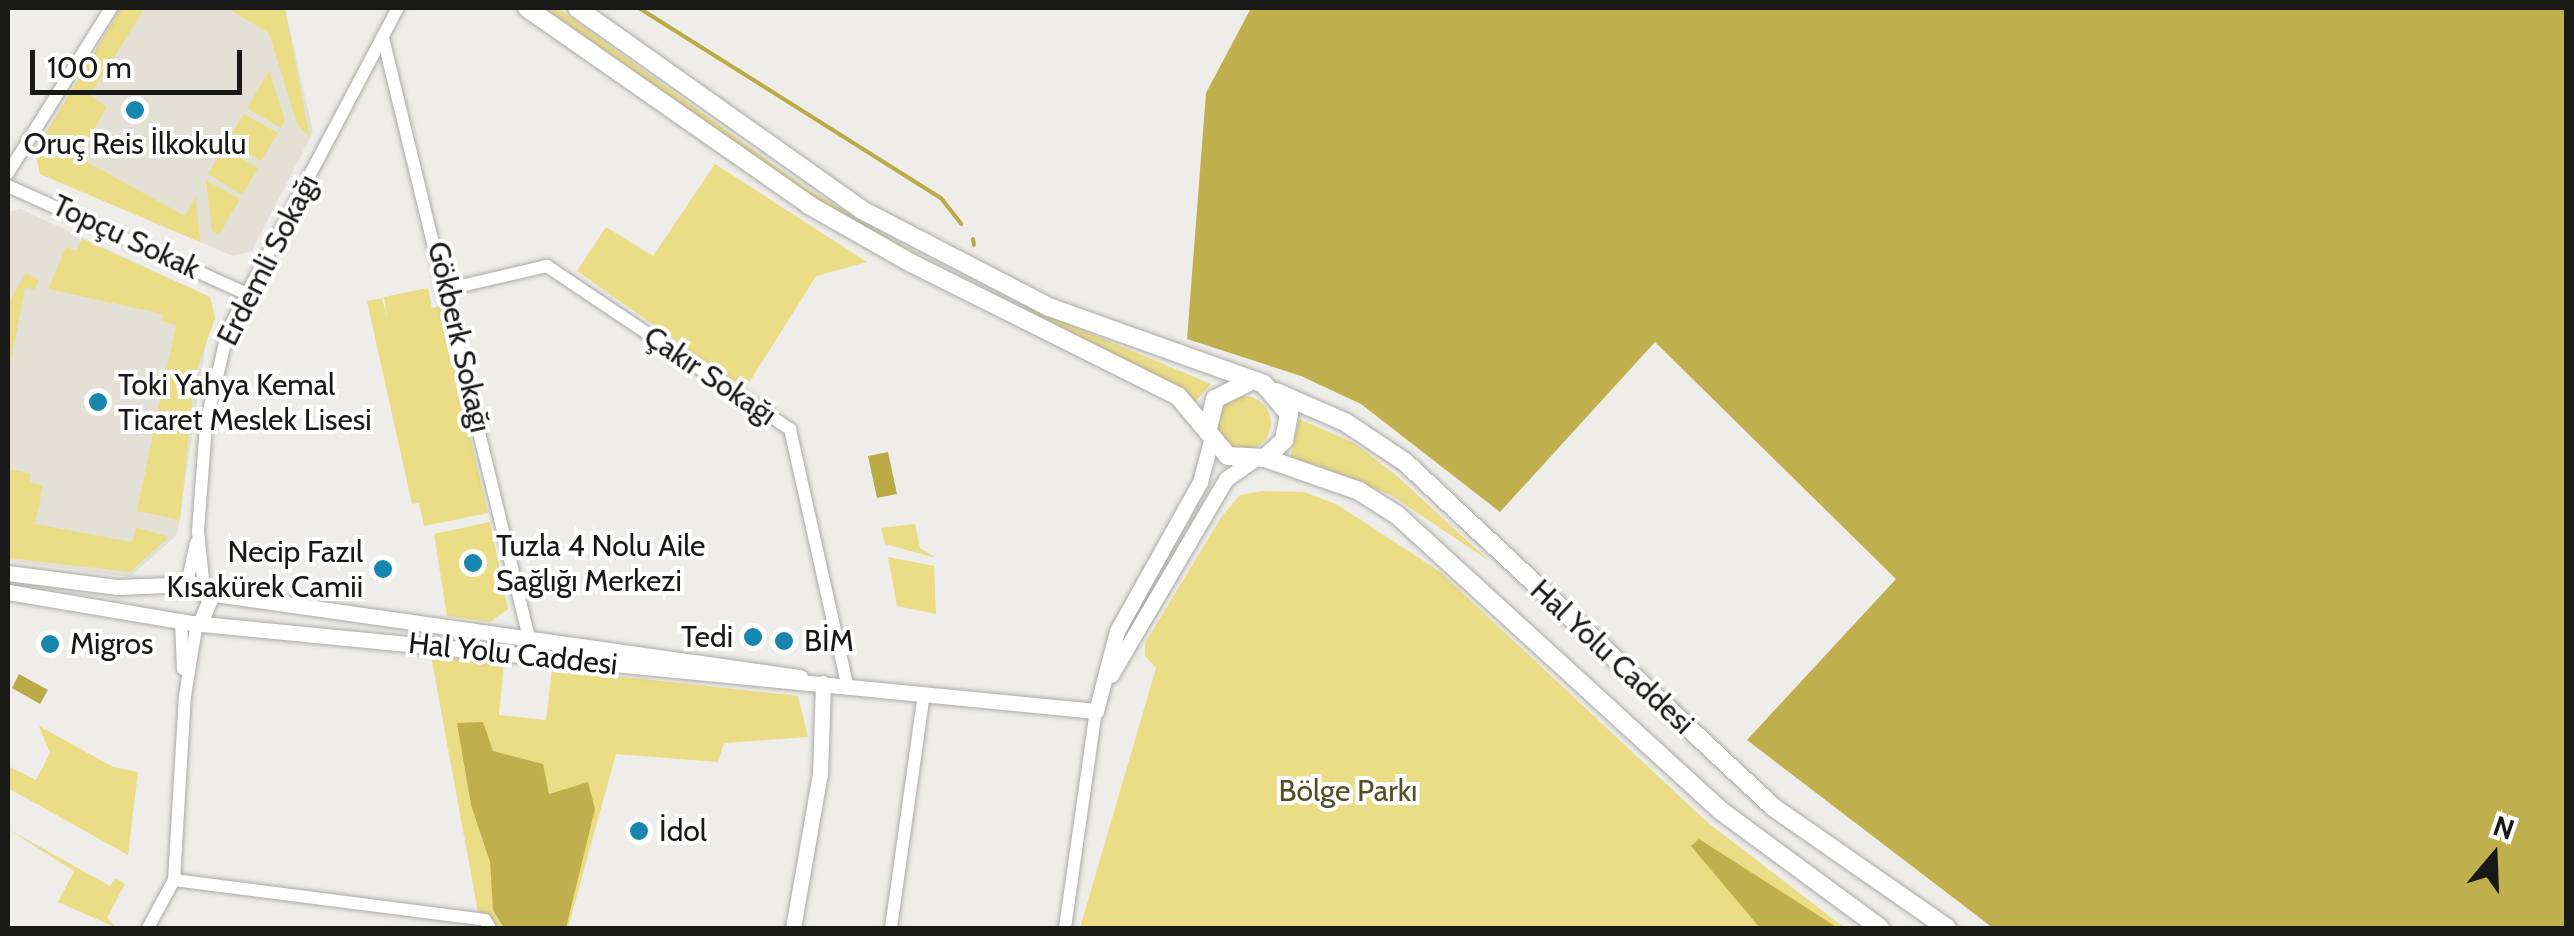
<!DOCTYPE html>
<html>
<head>
<meta charset="utf-8">
<style>
	body { margin:0 }
	#map { position:relative; width:2574px; height:936px; overflow:hidden; background:#eeedea; font-family:Cabin,sans-serif }
	div>[style] { position:absolute }
	[style*='--x'] { left:calc(var(--x)*1px); top:calc(var(--y)*1px); width:calc(var(--w)*1px); rotate:calc(var(--a)*1deg) }
	.built>* { inset:0; background:#e3e1d6 }
	.green>* { inset:0; background:#ebdd85 }
	.round { border-radius:50% }
	.forest>* { inset:0; background:#bfaf4d }
	.water>* { inset:0; background:#baab47 }
	.stream>* { height:4px; margin:-2px; padding:0 2px; transform-origin:2px; border-radius:2px; background:#baab47 }
	.roads { filter:drop-shadow(0 0 2px #aaaaa6) drop-shadow(0 0 2px #aaaaa6) }
	.minor>* { height:12px; margin:-6px; padding:0 6px; transform-origin:6px; border-radius:6px; background:#fff }
	.tertiary>* { height:15px; margin:-7.5px; padding:0 7.5px; transform-origin:7.5px; border-radius:7.5px; background:#fff }
	.secondary>* { height:18px; margin:-9px; padding:0 9px; transform-origin:9px; border-radius:9px; background:#fff }
	.dots>* { width:28px; height:28px; translate:-50% -50%; box-sizing:border-box; border:5px solid #fff; border-radius:50% }
	span { translate:-50% -50%; white-space:nowrap; text-align:center; line-height:1.15; -webkit-text-stroke:8px #fff; paint-order:stroke }
	.poi-label { font-size:30px; color:#181817 }
	.left { translate:0 -50%; text-align:left }
	.right { translate:-100% -50%; text-align:right }
	.street-label { font-size:30px; color:#181817 }
	.park-label { font-size:30px; color:#554f26 }
	.frame { position:absolute; inset:0; border:10px solid #181817; pointer-events:none }
	.north { position:absolute; left:2444px; top:806px; width:100px; height:100px; -webkit-text-stroke:8px #fff; paint-order:stroke; rotate:19deg; font-size:28px; font-weight:700; line-height:40px; text-align:center; color:#181817 }
	.north::after { content:''; display:block; margin:auto; width:35px; height:45px; background:#181817; clip-path:polygon(50% 0,100% 100%,50% 72%,0 100%) }
	.scale { position:absolute; left:30px; top:50px; width:212px; height:45px; box-sizing:border-box; border:5px solid #181817; border-top:0; padding-left:12px; font-size:30px; line-height:35px; white-space:nowrap; color:#181817; -webkit-text-stroke:8px #fff; paint-order:stroke }
</style>
</head>
<body>
<div id="map">
	<div class="built">
		<div style="clip-path:polygon(121px 8px,285px 8px,313px 132px,252px 251px,233px 256px,40px 174px,35px 151px)"></div>
		<div style="clip-path:polygon(21px 209px,210px 297px,215px 318px,206px 343px,177px 535px,130px 577px,8px 561px,8px 212px)"></div>
	</div>
	<div class="green">
		<div style="clip-path:polygon(121px 8px,145px 8px,90px 95px,107px 107px,78px 157px,185px 216px,196px 197px,200px 242px,40px 174px,35px 151px)"></div>
		<div style="clip-path:polygon(227px 8px,285px 8px,310px 138px,297px 124px,269px 33px)"></div>
		<div style="clip-path:polygon(545px 8px,558px 8px,807px 189px,945px 271px,806px 193px)"></div>
		<div style="clip-path:polygon(269px 71px,285px 120px,281px 128px,247px 108px)"></div>
		<div style="clip-path:polygon(244px 114px,278px 133px,261px 161px,227px 141px)"></div>
		<div style="clip-path:polygon(223px 148px,258px 168px,242px 195px,208px 174px)"></div>
		<div style="clip-path:polygon(715px 164px,867px 262px,816px 276px,745px 389px,577px 271px,606px 227px,653px 256px)"></div>
		<div style="clip-path:polygon(206px 180px,240px 199px,219px 235px,212px 231px)"></div>
		<div style="clip-path:polygon(82px 239px,210px 297px,215px 318px,195px 375px,180px 520px,137px 511px,176px 325px,161px 321px,163px 314px,48px 289px,66px 247px,77px 251px)"></div>
		<div style="clip-path:polygon(26px 273px,39px 280px,35px 289px,25px 288px,8px 376px,8px 303px)"></div>
		<div style="clip-path:polygon(428px 288px,432px 308px,440px 306px,488px 513px,424px 526px,419px 503px,412px 504px,367px 301px,382px 298px,387px 318px,384px 297px)"></div>
		<div style="clip-path:polygon(1018px 303px,1211px 384px,1193px 405px)"></div>
		<div class="round" style="left:1217px;top:396px;width:54px;height:54px"></div>
		<div style="clip-path:polygon(1299px 419px,1354px 443px,1396px 475px,1489px 561px,1391px 495px,1290px 458px)"></div>
		<div style="clip-path:polygon(8px 469px,30px 473px,30px 482px,43px 486px,35px 524px,132px 542px,136px 527px,169px 537px,130px 572px,8px 558px)"></div>
		<div style="clip-path:polygon(1263px 491px,1304px 492px,1338px 505px,1439px 571px,1707px 822px,1845px 928px,1080px 928px,1156px 668px,1145px 656px,1145px 643px,1222px 516px,1240px 495px)"></div>
		<div style="clip-path:polygon(490px 522px,508px 609px,490px 622px,447px 616px,434px 534px)"></div>
		<div style="clip-path:polygon(915px 524px,920px 548px,936px 558px,885px 544px,881px 528px)"></div>
		<div style="clip-path:polygon(888px 557px,934px 566px,936px 614px,897px 606px)"></div>
		<div style="clip-path:polygon(431px 656px,504px 664px,499px 715px,546px 720px,552px 669px,798px 696px,808px 737px,724px 743px,718px 762px,616px 754px,568px 928px,497px 928px,488px 914px,478px 912px)"></div>
		<div style="clip-path:polygon(39px 726px,113px 767px,138px 772px,128px 855px,8px 788px,8px 766px,36px 780px,50px 753px)"></div>
		<div style="clip-path:polygon(8px 829px,110px 886px,115px 878px,125px 884px,107px 918px,117px 928px,58px 902px,74px 871px)"></div>
	</div>
	<div class="forest">
		<div style="clip-path:polygon(1251px 8px,2566px 8px,2566px 928px,1993px 928px,1747px 740px,1896px 579px,1655px 342px,1500px 512px,1361px 404px,1301px 376px,1187px 339px,1206px 93px)"></div>
		<div style="clip-path:polygon(483px 722px,493px 751px,543px 764px,549px 794px,588px 782px,595px 809px,566px 928px,504px 928px,493px 910px,490px 862px,471px 805px,457px 723px)"></div>
		<div style="clip-path:polygon(1699px 839px,1838px 928px,1760px 928px,1691px 846px)"></div>
	</div>
	<div class="water">
		<div style="clip-path:polygon(888px 452px,897px 494px,877px 498px,868px 456px)"></div>
		<div style="clip-path:polygon(19px 674px,48px 690px,40px 704px,12px 688px)"></div>
	</div>
	<div class="stream">
		<div style="--x:639;--y:8;--w:357;--a:32.2"></div>
		<div style="--x:941;--y:198;--w:33;--a:52"></div>
		<div style="--x:973;--y:239;--w:6;--a:81"></div>
	</div>
	<div class="roads">
		<div class="minor">
			<div style="--x:383;--y:38;--w:618;--a:76.32"></div>
			<div style="--x:8;--y:173;--w:195;--a:-58"></div>
			<div style="--x:8;--y:186;--w:260;--a:24.3"></div>
			<div style="--x:448;--y:289;--w:102;--a:-13.1"></div>
			<div style="--x:547;--y:266;--w:293;--a:33.9"></div>
			<div style="--x:790;--y:429;--w:262;--a:77.4"></div>
			<div style="--x:187;--y:584;--w:42;--a:-77.6"></div>
			<div style="--x:204;--y:589;--w:58;--a:-95.9"></div>
			<div style="--x:198;--y:531;--w:107;--a:-85.7"></div>
			<div style="--x:206;--y:424;--w:97;--a:-76.8"></div>
			<div style="--x:228;--y:330;--w:364;--a:-62.2"></div>
			<div style="--x:181;--y:620;--w:49;--a:87.7"></div>
			<div style="--x:174;--y:880;--w:314;--a:7.3"></div>
			<div style="--x:485;--y:920;--w:9;--a:58"></div>
			<div style="--x:148;--y:928;--w:55;--a:-61.6"></div>
			<div style="--x:174;--y:880;--w:184;--a:-86.6"></div>
			<div style="--x:185;--y:696;--w:75;--a:-80.8"></div>
			<div style="--x:891;--y:928;--w:237;--a:-82"></div>
			<div style="--x:1065;--y:928;--w:219;--a:-81.9"></div>
		</div>
		<div class="tertiary">
			<div style="--x:8;--y:573;--w:111;--a:7.3"></div>
			<div style="--x:118;--y:587;--w:75;--a:-2.3"></div>
			<div style="--x:193;--y:584;--w:23;--a:41"></div>
			<div style="--x:210;--y:599;--w:22;--a:112"></div>
			<div style="--x:8;--y:592;--w:187;--a:9.6"></div>
			<div style="--x:192;--y:623;--w:908;--a:5.56"></div>
			<div style="--x:208;--y:593;--w:598;--a:8.08"></div>
			<div style="--x:1111;--y:675;--w:227;--a:-59.6"></div>
			<div style="--x:1226;--y:479;--w:32;--a:-35"></div>
			<div style="--x:1096;--y:711;--w:83;--a:-75.3"></div>
			<div style="--x:1117;--y:631;--w:171;--a:-60.9"></div>
			<div style="--x:1200;--y:482;--w:47;--a:-75.1"></div>
			<div style="--x:793;--y:928;--w:156;--a:-80.1"></div>
			<div style="--x:820;--y:774;--w:91;--a:-88.1"></div>
		</div>
		<div class="secondary">
			<div style="--x:527;--y:8;--w:344;--a:34.9"></div>
			<div style="--x:809;--y:205;--w:117;--a:29.6"></div>
			<div style="--x:911;--y:263;--w:298;--a:26.5"></div>
			<div style="--x:1178;--y:396;--w:78;--a:50.2"></div>
			<div style="--x:1228;--y:456;--w:37;--a:3"></div>
			<div style="--x:1265;--y:458;--w:26;--a:-43"></div>
			<div style="--x:1284;--y:440;--w:26;--a:-79"></div>
			<div style="--x:1289;--y:414;--w:39;--a:-130"></div>
			<div style="--x:1264;--y:384;--w:228;--a:-160.3"></div>
			<div style="--x:1049;--y:307;--w:211;--a:-152.6"></div>
			<div style="--x:862;--y:210;--w:349;--a:-144.7"></div>
			<div style="--x:1276;--y:392;--w:75;--a:23.5"></div>
			<div style="--x:1345;--y:422;--w:72;--a:33.7"></div>
			<div style="--x:1405;--y:462;--w:504;--a:43.15"></div>
			<div style="--x:1773;--y:807;--w:212;--a:34.8"></div>
			<div style="--x:1209;--y:425;--w:27;--a:-77"></div>
			<div style="--x:1215;--y:399;--w:40;--a:-26.6"></div>
			<div style="--x:1265;--y:458;--w:100;--a:19.3"></div>
			<div style="--x:1359;--y:491;--w:45;--a:32.3"></div>
			<div style="--x:1397;--y:515;--w:437;--a:42.4"></div>
			<div style="--x:1720;--y:810;--w:199;--a:36.4"></div>
		</div>
	</div>
	<div class="dots">
		<div style="left:135px;top:110px;background:#1986ad"></div>
		<div style="left:98px;top:402px;background:#1986ad"></div>
		<div style="left:473px;top:563px;background:#1986ad"></div>
		<div style="left:383px;top:569px;background:#1986ad"></div>
		<div style="left:753px;top:637px;background:#1986ad"></div>
		<div style="left:784px;top:641px;background:#1986ad"></div>
		<div style="left:50px;top:644px;background:#1986ad"></div>
		<div style="left:639px;top:831px;background:#1986ad"></div>
	</div>
	<div class="poi-label">
		<span style="left:135px;top:144px">Oruç Reis İlkokulu</span>
		<span class="left" style="left:118px;top:402px">Toki Yahya Kemal<br>Ticaret Meslek Lisesi</span>
		<span class="left" style="left:496px;top:563px">Tuzla 4 Nolu Aile<br>Sağlığı Merkezi</span>
		<span class="right" style="left:363px;top:569px">Necip Fazıl<br>Kısakürek Camii</span>
		<span class="right" style="left:733px;top:637px">Tedi</span>
		<span class="left" style="left:804px;top:641px">BİM</span>
		<span class="left" style="left:70px;top:644px">Migros</span>
		<span class="left" style="left:659px;top:831px">İdol</span>
	</div>
	<div class="street-label">
		<span style="left:126px;top:237px;rotate:25deg">Topçu Sokak</span>
		<span style="left:268px;top:260px;rotate:-63deg">Erdemli Sokağı</span>
		<span style="left:459px;top:337px;rotate:77deg">Gökberk Sokağı</span>
		<span style="left:710px;top:376px;rotate:34deg">Çakır Sokağı</span>
		<span style="left:513px;top:654px;rotate:6deg">Hal Yolu Caddesi</span>
		<span style="left:1612px;top:657px;rotate:43deg">Hal Yolu Caddesi</span>
	</div>
	<div class="park-label">
		<span style="left:1348px;top:791px">Bölge Parkı</span>
	</div>
	<div class="frame"></div>
	<div class="north">N</div>
	<div class="scale">100 m</div>
</div>
</body>
</html>
